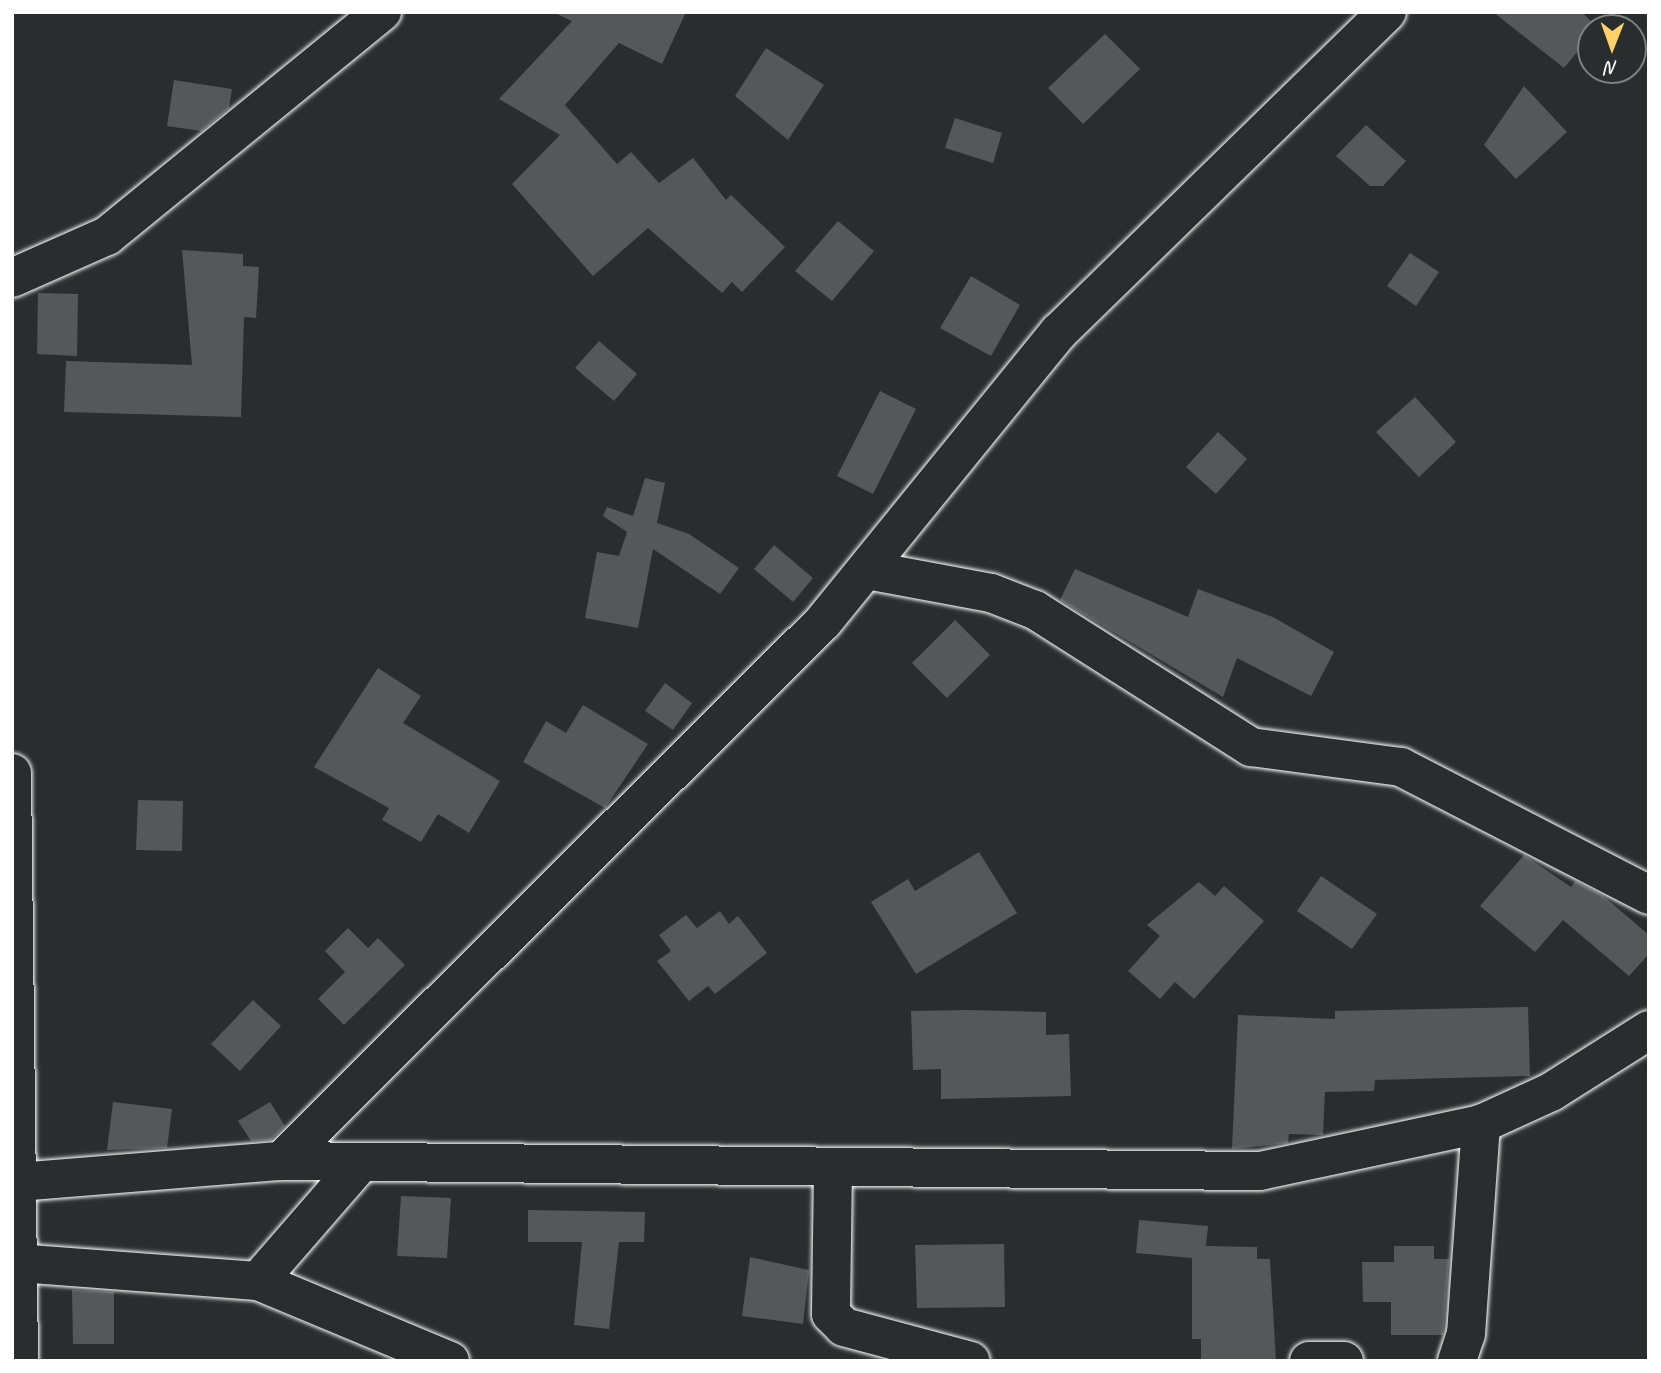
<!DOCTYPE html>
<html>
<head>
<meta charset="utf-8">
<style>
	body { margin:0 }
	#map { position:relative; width:1661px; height:1373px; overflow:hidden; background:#2a2d2e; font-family:Caveat,sans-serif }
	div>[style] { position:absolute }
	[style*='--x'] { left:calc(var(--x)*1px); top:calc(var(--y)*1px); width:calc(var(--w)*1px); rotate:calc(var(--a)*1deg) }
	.building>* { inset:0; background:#555758 }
	.roads { filter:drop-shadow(0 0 2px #fff) drop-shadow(0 0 2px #fff) }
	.minor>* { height:38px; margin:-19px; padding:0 19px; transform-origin:19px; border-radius:19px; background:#2a2d2e }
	span { translate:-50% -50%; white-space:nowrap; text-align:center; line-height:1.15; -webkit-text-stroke:6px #2a2d2e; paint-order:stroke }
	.frame { position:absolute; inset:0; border:14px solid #fff; pointer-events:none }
	.north { position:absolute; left:1577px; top:14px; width:70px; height:70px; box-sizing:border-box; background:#2a2d2e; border:2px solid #7f8182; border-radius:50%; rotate:181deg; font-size:19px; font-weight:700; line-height:28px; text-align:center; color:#fff }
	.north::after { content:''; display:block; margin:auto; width:24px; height:32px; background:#ffd166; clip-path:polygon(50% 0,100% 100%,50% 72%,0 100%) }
</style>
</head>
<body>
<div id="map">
	<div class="building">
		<div style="clip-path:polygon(553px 12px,686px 12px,662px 64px,619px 43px,565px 105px,617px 164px,631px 152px,659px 183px,693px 158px,726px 200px,731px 195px,785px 247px,742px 292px,732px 282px,722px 293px,648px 228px,593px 276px,512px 184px,560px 135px,499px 99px,572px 21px)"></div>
		<div style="clip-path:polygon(1493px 12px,1582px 12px,1597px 28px,1564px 68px)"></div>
		<div style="clip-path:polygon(1105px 34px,1140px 69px,1083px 124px,1048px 88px)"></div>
		<div style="clip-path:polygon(766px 48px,824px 85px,788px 140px,735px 96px)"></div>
		<div style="clip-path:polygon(174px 80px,232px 89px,229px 108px,201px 131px,167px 126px)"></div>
		<div style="clip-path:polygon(1524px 86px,1567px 132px,1516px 179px,1484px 145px)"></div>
		<div style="clip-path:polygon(955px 118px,1002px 133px,993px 163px,945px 148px)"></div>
		<div style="clip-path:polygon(1366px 125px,1406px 161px,1383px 186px,1370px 186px,1336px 156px)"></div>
		<div style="clip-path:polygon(838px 221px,874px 251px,832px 301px,795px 271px)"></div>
		<div style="clip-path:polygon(182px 250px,243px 254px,243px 266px,259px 267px,256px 318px,244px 317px,241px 417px,64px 412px,66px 361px,192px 365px)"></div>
		<div style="clip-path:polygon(1410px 253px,1439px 272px,1416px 306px,1387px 286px)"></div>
		<div style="clip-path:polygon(971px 276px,1020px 305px,991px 356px,940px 328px)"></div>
		<div style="clip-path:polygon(38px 293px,78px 294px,77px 356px,37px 354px)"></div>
		<div style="clip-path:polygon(599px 341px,637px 374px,614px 401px,575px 368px)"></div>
		<div style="clip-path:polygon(880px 391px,916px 409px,873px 494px,837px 476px)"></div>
		<div style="clip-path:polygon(1415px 397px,1456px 442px,1419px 477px,1376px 432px)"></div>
		<div style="clip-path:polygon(1218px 432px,1247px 459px,1216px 494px,1186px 467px)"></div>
		<div style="clip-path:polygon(645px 478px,665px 483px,657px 523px,689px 534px,739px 568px,720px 594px,653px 549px,638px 628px,585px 618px,597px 552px,619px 556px,627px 532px,603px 516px,607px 507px,633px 516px)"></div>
		<div style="clip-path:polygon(774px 545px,813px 578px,793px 602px,754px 569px)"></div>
		<div style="clip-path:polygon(1075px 569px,1188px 617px,1198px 589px,1273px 617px,1334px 652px,1311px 696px,1237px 658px,1223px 697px,1060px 600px)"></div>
		<div style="clip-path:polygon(955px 620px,990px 655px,947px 698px,912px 663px)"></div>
		<div style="clip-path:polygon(378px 668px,421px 696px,403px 723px,500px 781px,469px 833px,438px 814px,421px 842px,382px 820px,389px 808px,314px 767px)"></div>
		<div style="clip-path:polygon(665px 683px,692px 703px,673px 730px,645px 711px)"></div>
		<div style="clip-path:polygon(583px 705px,648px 744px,605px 808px,523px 762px,546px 721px,566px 733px)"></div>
		<div style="clip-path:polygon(138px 800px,183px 801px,182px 851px,136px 850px)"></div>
		<div style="clip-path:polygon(979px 852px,1017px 913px,916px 974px,871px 902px,908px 879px,915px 891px)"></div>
		<div style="clip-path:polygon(1524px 855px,1571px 887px,1575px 881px,1602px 895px,1649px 935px,1649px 954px,1629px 976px,1563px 920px,1535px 952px,1480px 906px)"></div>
		<div style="clip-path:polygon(1321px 876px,1377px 914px,1352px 949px,1297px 911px)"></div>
		<div style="clip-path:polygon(1199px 882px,1215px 896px,1224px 886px,1264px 921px,1194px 999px,1175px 982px,1160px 999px,1128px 971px,1160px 936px,1147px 925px)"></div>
		<div style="clip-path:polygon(720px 911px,729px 924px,738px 916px,767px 953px,715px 994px,708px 986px,689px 1001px,657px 961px,671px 951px,659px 935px,686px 915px,697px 928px)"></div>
		<div style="clip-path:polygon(348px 928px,368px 948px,378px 938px,405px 965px,344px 1025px,318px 999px,345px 972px,325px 951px)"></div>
		<div style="clip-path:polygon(253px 1000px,281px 1026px,240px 1071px,211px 1044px)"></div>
		<div style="clip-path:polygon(1528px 1007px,1530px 1076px,1375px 1080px,1374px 1091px,1325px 1092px,1323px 1135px,1289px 1134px,1288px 1143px,1232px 1149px,1238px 1015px,1335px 1019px,1335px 1011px)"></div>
		<div style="clip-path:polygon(968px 1010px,1046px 1012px,1046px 1035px,1069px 1034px,1071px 1096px,941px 1099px,941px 1069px,913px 1070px,911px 1011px)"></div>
		<div style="clip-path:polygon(113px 1102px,172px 1109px,167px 1148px,107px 1150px)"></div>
		<div style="clip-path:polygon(270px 1102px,285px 1126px,271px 1140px,251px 1141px,238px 1121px)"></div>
		<div style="clip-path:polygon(401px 1196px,451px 1198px,447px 1258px,397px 1256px)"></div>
		<div style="clip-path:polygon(528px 1210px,645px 1212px,644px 1242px,619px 1242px,609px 1329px,574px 1325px,582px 1242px,528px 1242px)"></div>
		<div style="clip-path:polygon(1139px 1220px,1208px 1226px,1206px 1246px,1257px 1247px,1257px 1259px,1270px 1259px,1276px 1361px,1201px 1360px,1201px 1339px,1192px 1339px,1192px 1258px,1136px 1253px)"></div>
		<div style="clip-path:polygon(1004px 1244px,1005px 1307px,917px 1308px,915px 1245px)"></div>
		<div style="clip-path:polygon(1394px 1246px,1434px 1246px,1434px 1259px,1449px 1259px,1443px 1335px,1391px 1335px,1391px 1302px,1363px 1302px,1362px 1262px,1394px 1262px)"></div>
		<div style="clip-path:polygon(750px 1257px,809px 1270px,803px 1324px,742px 1316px)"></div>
		<div style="clip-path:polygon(72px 1290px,114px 1292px,114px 1344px,73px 1344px)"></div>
	</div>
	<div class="roads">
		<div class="minor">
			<div style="--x:12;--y:278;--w:104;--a:-23.9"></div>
			<div style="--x:107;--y:236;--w:355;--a:-39.2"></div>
			<div style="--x:867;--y:570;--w:126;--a:10.5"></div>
			<div style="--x:991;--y:593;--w:47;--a:21.1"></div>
			<div style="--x:1035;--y:610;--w:256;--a:32.4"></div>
			<div style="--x:1251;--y:747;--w:151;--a:7.6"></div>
			<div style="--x:1401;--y:767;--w:279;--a:27.3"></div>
			<div style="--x:12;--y:773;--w:588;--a:89.32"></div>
			<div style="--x:281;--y:1161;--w:764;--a:-44.84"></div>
			<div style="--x:823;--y:622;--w:374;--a:-50.9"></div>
			<div style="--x:1059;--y:332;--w:458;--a:-44.3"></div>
			<div style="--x:833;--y:1168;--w:146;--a:90.8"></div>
			<div style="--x:831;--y:1314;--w:18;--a:45"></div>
			<div style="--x:844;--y:1327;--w:131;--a:15"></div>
			<div style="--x:18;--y:1182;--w:264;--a:-4.6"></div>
			<div style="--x:281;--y:1161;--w:979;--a:0.59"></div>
			<div style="--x:1260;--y:1171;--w:226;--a:-12"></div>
			<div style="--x:1481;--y:1124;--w:77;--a:-24.6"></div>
			<div style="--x:1551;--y:1092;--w:116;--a:-32.3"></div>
			<div style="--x:18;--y:1263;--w:241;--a:4.3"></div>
			<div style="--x:258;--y:1281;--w:208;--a:22.6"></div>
			<div style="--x:258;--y:1281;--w:152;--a:-49"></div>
			<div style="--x:1309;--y:1361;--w:35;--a:0"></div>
			<div style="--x:1457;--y:1361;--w:28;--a:-72"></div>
			<div style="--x:1466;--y:1334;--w:211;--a:-85.9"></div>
		</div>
	</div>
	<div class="frame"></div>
	<div class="north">N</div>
</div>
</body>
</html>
